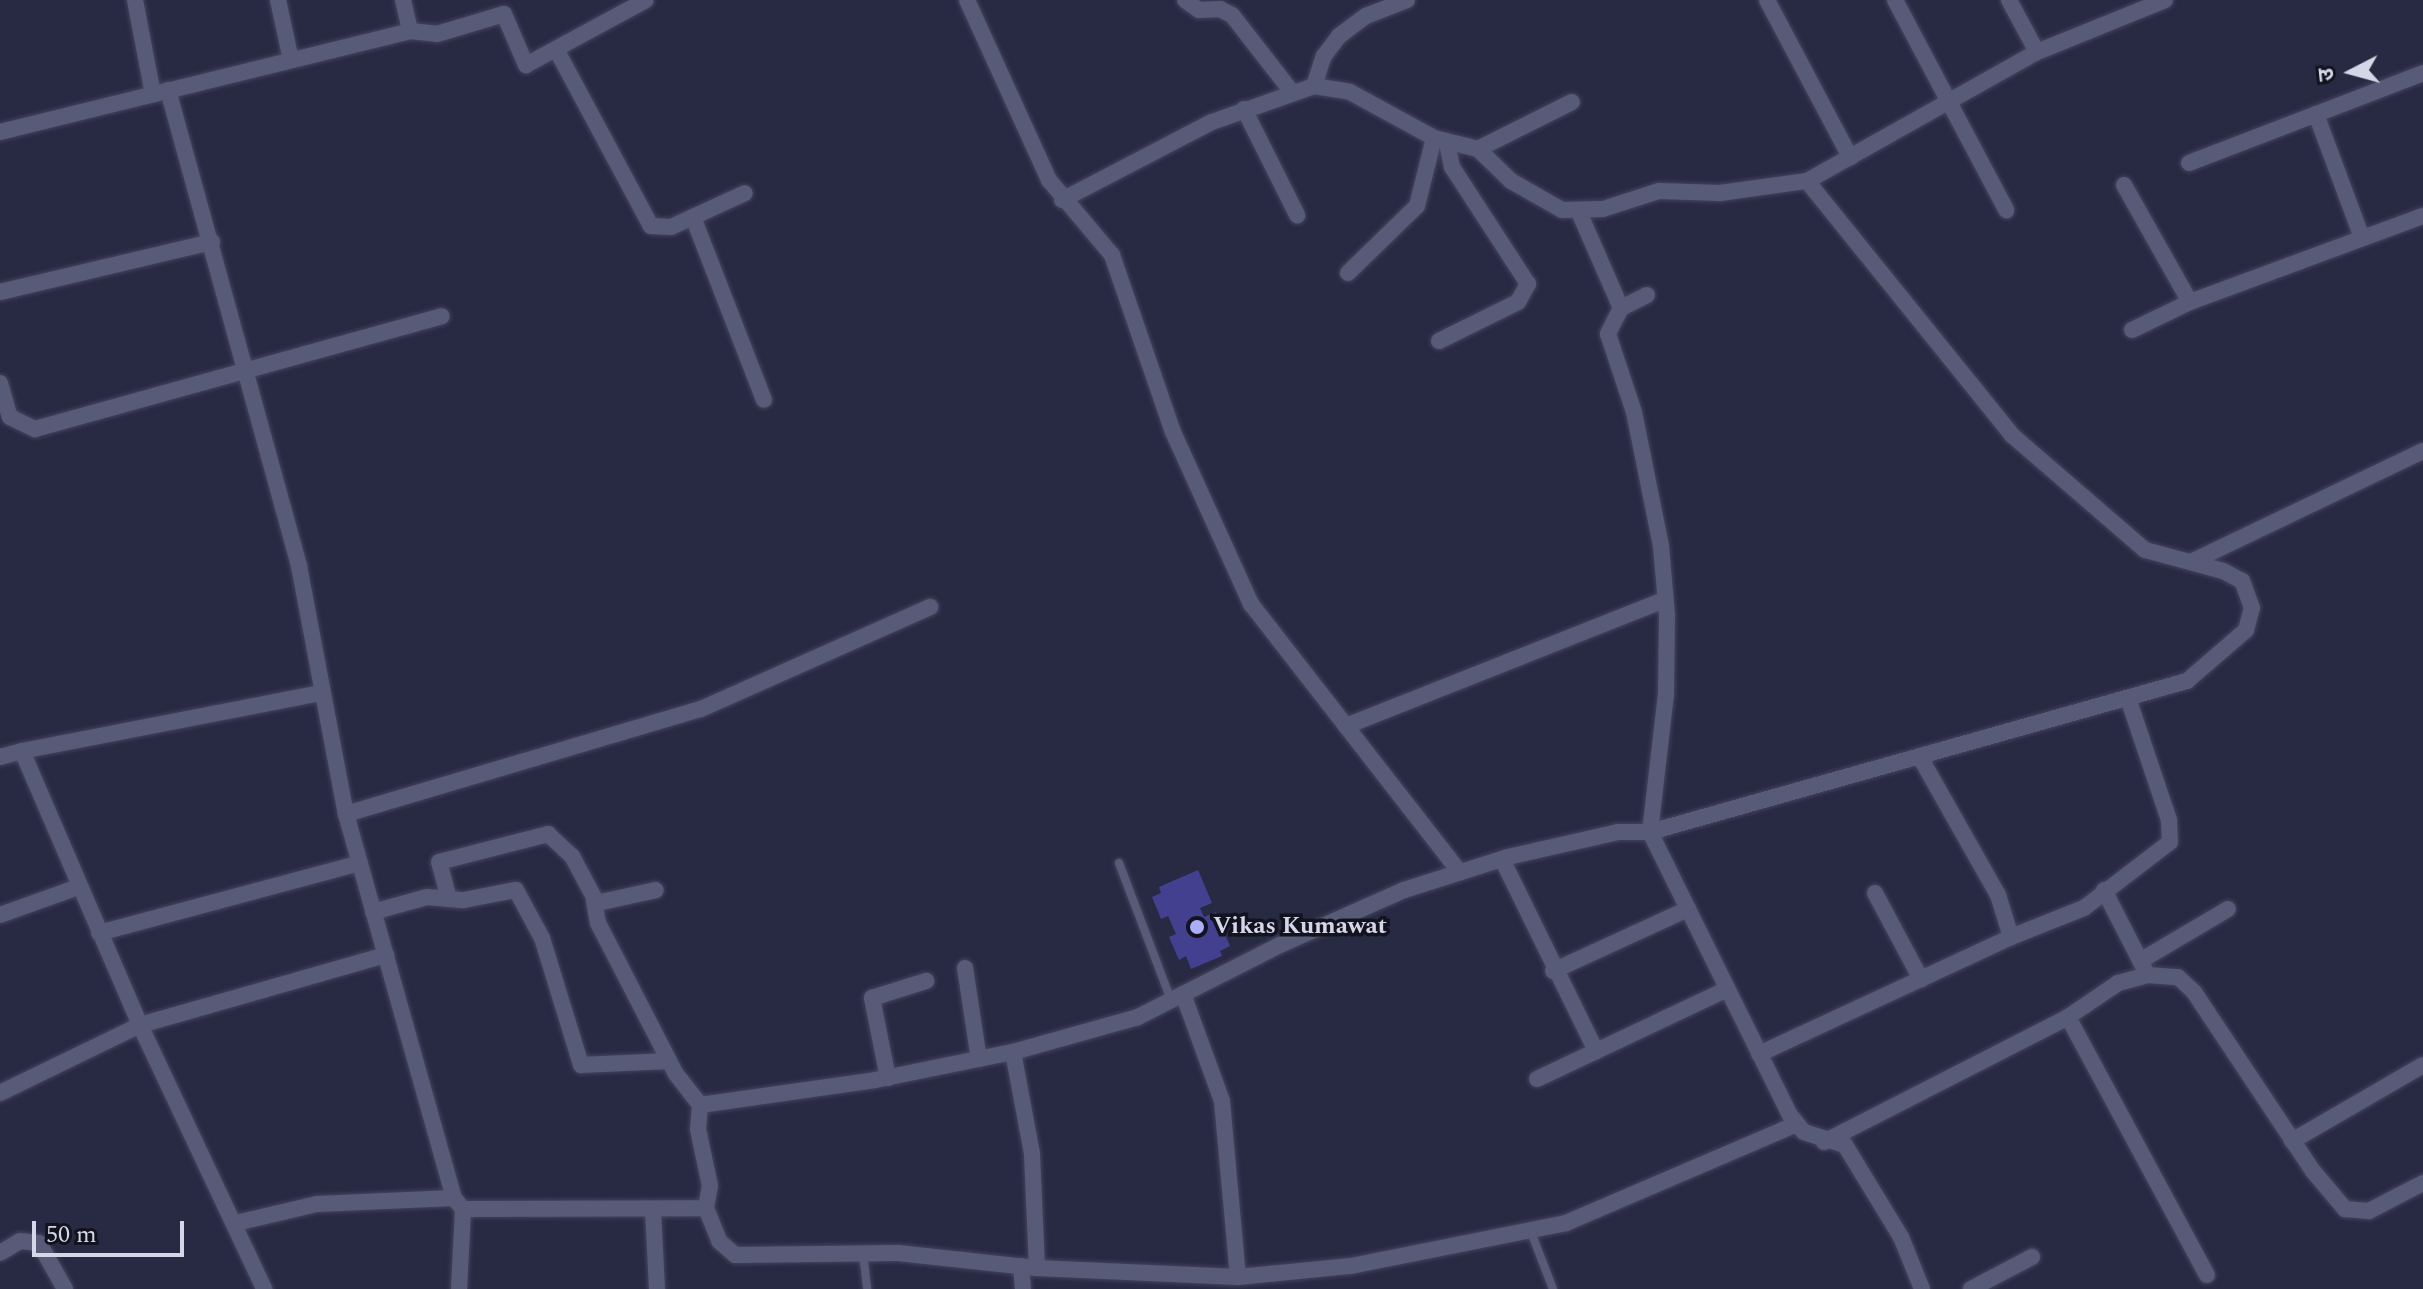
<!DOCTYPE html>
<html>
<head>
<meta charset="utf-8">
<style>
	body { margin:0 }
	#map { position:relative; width:2423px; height:1289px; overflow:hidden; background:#282943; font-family:Spectral,"Noto Sans Devanagari",serif }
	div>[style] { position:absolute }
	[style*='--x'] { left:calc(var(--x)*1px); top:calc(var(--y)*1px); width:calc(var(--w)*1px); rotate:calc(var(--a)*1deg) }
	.building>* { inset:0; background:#43408f }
	.roads { filter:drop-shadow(0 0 2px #44445b) drop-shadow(0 0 2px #44445b) }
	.service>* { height:8px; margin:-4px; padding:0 4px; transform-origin:4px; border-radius:4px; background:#585b78 }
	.minor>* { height:16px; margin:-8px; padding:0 8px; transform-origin:8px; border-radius:8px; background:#585b78 }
	.dots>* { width:22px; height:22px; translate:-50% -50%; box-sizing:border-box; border:4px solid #12131f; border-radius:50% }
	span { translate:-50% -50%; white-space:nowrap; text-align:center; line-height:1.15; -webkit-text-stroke:7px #12131f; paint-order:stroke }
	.poi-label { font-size:24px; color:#d5d7e8; font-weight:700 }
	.left { translate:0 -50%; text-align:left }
	.north { position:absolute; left:2311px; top:32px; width:80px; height:80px; -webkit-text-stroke:6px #12131f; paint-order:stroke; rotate:264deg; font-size:22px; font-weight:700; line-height:32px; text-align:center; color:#d5d7e8 }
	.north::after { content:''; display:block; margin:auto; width:28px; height:36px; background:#d5d7e8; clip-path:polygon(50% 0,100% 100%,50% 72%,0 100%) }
	.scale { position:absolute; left:32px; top:1221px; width:152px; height:36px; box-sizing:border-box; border:4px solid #d5d7e8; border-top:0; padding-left:10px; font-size:24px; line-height:28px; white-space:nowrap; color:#d5d7e8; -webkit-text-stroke:6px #12131f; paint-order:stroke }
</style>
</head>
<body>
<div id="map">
	<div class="building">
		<div style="clip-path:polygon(1198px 870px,1212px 903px,1200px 908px,1204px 917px,1216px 912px,1230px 946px,1220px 951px,1222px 956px,1191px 969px,1186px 956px,1179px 960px,1169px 937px,1176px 934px,1168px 916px,1161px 919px,1152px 897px,1161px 893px,1159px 887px)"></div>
	</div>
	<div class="roads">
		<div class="service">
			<div style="--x:1119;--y:863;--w:147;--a:69.2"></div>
			<div style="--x:1531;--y:1232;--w:61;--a:68.9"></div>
			<div style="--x:863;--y:1254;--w:35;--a:83"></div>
		</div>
		<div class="minor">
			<div style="--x:135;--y:0;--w:96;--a:79.2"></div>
			<div style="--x:278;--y:0;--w:61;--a:77.8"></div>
			<div style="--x:403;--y:0;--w:32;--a:77"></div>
			<div style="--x:967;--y:0;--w:198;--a:65.5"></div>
			<div style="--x:1049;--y:180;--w:98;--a:50"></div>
			<div style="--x:1112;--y:255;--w:187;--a:71"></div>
			<div style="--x:1173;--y:432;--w:189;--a:65.6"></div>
			<div style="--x:1251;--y:604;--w:340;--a:52.1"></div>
			<div style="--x:1185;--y:0;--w:17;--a:36"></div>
			<div style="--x:1199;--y:10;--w:21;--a:-3"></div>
			<div style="--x:1220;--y:9;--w:13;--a:27"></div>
			<div style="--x:1232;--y:15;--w:98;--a:52.1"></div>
			<div style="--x:1767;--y:0;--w:178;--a:62.1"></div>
			<div style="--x:1895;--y:0;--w:238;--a:62.1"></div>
			<div style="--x:2009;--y:0;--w:59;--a:61.7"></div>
			<div style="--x:556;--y:49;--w:201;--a:61.8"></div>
			<div style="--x:651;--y:226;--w:20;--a:3"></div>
			<div style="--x:671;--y:227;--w:81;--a:-24.7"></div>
			<div style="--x:1314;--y:86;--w:32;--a:-72"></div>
			<div style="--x:1324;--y:56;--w:25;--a:-53"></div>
			<div style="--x:1339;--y:36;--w:34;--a:-37"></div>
			<div style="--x:1366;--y:16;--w:44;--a:-21.3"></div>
			<div style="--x:168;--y:90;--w:494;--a:74.6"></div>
			<div style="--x:299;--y:566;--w:252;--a:79.3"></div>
			<div style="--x:346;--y:814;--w:399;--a:74.3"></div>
			<div style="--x:454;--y:1198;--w:14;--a:51"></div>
			<div style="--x:463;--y:1209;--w:243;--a:-0.2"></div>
			<div style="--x:706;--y:1208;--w:22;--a:-80"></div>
			<div style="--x:710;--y:1186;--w:58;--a:-101.9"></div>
			<div style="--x:698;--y:1129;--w:24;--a:-85"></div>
			<div style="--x:700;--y:1105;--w:177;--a:-8.1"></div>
			<div style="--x:875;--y:1080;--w:141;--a:-11.5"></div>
			<div style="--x:1013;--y:1052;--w:130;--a:-15.6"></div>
			<div style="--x:1138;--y:1017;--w:159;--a:-26.9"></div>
			<div style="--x:1280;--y:945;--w:136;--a:-23.9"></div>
			<div style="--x:1404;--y:890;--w:109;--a:-17.6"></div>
			<div style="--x:1508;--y:857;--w:113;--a:-12.8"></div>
			<div style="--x:1618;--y:832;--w:32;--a:0"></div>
			<div style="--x:1650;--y:832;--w:316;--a:63.7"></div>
			<div style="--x:1790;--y:1115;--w:22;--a:51"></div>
			<div style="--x:1804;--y:1132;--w:43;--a:17.6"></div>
			<div style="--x:1845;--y:1145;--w:108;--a:58.7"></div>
			<div style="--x:1901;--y:1237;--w:56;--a:68"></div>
			<div style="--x:1244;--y:109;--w:119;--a:63.4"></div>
			<div style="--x:2316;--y:114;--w:132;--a:69.6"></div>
			<div style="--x:0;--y:132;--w:422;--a:-13.8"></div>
			<div style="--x:410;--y:31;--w:27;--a:6"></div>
			<div style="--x:437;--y:34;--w:70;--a:-16.6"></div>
			<div style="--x:504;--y:14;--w:56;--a:66.7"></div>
			<div style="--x:526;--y:65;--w:136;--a:-28.4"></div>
			<div style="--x:1478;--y:149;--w:105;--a:-26.6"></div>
			<div style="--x:2189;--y:163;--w:251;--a:-21"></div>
			<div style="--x:2124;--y:185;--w:134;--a:60.6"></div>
			<div style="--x:1062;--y:200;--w:169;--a:-27.5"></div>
			<div style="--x:1212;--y:122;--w:108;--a:-19.4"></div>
			<div style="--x:1314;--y:86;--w:36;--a:9"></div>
			<div style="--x:1350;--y:92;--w:96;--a:28.7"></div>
			<div style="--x:1434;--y:138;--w:45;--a:14"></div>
			<div style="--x:1478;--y:149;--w:46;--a:44.1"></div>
			<div style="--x:1511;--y:181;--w:59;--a:29.6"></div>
			<div style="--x:1562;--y:210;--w:41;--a:-1.4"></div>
			<div style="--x:1603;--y:209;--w:59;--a:-17.8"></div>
			<div style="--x:1659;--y:191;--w:61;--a:1.9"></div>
			<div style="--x:1720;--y:193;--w:88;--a:-7.9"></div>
			<div style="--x:1807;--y:181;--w:264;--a:-29.3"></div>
			<div style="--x:2037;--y:52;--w:138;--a:-22.1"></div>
			<div style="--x:1579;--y:212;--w:105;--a:66.4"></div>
			<div style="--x:693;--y:217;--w:196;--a:68.8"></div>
			<div style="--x:1348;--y:273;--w:96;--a:-44.2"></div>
			<div style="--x:1417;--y:206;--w:70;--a:-76"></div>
			<div style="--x:0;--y:292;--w:218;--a:-13.3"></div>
			<div style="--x:1647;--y:295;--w:29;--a:153"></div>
			<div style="--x:1621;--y:308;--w:29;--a:117"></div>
			<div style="--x:1608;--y:334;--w:82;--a:71.6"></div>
			<div style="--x:1634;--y:412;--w:137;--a:78.6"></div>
			<div style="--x:1661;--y:546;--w:69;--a:85"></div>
			<div style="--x:1667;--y:615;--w:79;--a:90.7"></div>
			<div style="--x:1666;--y:694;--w:139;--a:96.6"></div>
			<div style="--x:1650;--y:832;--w:558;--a:-15.71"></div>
			<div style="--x:2187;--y:681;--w:78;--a:-40.8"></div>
			<div style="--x:2246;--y:630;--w:23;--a:-75"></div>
			<div style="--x:2252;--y:608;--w:29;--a:-110"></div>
			<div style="--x:2242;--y:581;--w:21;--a:-152"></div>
			<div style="--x:2223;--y:571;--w:81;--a:-164.9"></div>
			<div style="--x:2145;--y:550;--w:176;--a:-139.2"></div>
			<div style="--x:2012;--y:435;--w:326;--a:-128.9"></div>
			<div style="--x:2132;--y:330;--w:64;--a:-25.8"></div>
			<div style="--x:2190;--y:302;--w:248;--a:-20.3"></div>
			<div style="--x:1439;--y:341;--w:88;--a:-26.3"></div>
			<div style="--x:1518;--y:302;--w:21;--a:-61"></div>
			<div style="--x:1528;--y:284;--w:140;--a:-123"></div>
			<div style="--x:1452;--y:167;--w:25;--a:-102"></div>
			<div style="--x:0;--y:383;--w:35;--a:74"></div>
			<div style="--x:10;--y:417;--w:28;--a:26"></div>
			<div style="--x:35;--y:429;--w:422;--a:-15.5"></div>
			<div style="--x:2191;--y:562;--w:257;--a:-25.6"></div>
			<div style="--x:1346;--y:726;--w:343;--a:-21.6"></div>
			<div style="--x:22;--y:751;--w:305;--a:-11"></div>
			<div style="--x:0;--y:757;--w:23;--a:-15"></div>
			<div style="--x:22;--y:751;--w:298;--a:66.7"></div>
			<div style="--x:140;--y:1025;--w:292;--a:64.8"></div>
			<div style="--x:346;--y:814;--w:370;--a:-16.5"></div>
			<div style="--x:701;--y:709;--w:251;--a:-24"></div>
			<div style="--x:1502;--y:859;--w:214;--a:63.9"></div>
			<div style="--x:2104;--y:890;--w:90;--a:62.9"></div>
			<div style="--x:1875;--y:893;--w:98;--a:61.9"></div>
			<div style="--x:449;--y:899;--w:38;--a:-105"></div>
			<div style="--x:439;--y:862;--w:113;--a:-14.4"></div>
			<div style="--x:548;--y:834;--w:33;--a:43"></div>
			<div style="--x:572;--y:856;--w:53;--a:62"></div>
			<div style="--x:597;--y:903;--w:60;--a:-12.4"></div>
			<div style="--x:594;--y:901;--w:22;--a:80"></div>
			<div style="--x:598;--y:923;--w:170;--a:62.7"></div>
			<div style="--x:676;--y:1074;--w:39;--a:52"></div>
			<div style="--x:373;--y:912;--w:56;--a:-15.5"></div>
			<div style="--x:427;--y:897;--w:37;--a:5"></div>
			<div style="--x:464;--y:900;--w:53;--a:-10.9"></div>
			<div style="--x:516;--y:890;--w:55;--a:61.6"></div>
			<div style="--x:542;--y:938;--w:133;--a:72.9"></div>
			<div style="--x:581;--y:1065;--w:88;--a:-2.6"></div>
			<div style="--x:0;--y:915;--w:83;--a:-19.7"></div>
			<div style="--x:99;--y:933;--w:270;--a:-15"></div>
			<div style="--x:2011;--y:937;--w:79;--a:-21.7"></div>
			<div style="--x:2084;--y:908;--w:108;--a:-37.5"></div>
			<div style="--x:2170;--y:842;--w:22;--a:-93"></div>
			<div style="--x:2169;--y:820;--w:129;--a:-108.6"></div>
			<div style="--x:2140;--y:961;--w:102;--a:-30.6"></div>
			<div style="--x:965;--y:968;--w:92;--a:81.3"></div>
			<div style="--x:1553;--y:971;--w:149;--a:-24.7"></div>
			<div style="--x:2068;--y:1017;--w:293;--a:61.7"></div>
			<div style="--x:1013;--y:1052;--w:104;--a:79.4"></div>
			<div style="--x:1032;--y:1154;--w:114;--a:87.5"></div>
			<div style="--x:1759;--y:1054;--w:278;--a:-24.9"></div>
			<div style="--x:2011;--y:937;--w:44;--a:-107.2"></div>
			<div style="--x:1998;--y:895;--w:159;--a:-119.5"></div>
			<div style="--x:888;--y:1078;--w:82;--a:-101.3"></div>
			<div style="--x:872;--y:998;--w:57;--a:-17.5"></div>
			<div style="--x:1537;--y:1079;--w:210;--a:-25.3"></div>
			<div style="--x:0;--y:1093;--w:156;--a:-25.9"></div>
			<div style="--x:140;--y:1025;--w:256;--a:-15.9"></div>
			<div style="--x:2292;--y:1141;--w:151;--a:-30.1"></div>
			<div style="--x:1824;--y:1142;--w:274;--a:-27.1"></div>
			<div style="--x:2068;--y:1017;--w:60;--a:-34.2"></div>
			<div style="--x:2118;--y:983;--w:30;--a:-15"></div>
			<div style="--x:2147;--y:975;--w:31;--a:4"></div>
			<div style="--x:2178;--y:977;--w:22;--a:43"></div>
			<div style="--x:2194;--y:992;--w:215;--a:56.4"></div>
			<div style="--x:2313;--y:1171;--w:50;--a:49.9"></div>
			<div style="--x:2345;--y:1209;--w:24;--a:5"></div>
			<div style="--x:2369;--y:1211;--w:61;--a:-27.4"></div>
			<div style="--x:706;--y:1208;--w:35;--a:68"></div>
			<div style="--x:719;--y:1241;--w:21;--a:41"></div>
			<div style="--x:735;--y:1255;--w:163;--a:-0.7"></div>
			<div style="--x:898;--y:1253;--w:140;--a:6.2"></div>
			<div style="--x:1037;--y:1268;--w:201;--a:2.6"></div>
			<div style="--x:1238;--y:1277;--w:177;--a:-95.2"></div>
			<div style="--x:1222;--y:1101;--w:114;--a:-110"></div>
			<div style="--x:653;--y:1210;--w:79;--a:87.1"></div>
			<div style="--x:236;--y:1223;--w:83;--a:-13.2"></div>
			<div style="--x:317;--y:1204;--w:137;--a:-2.5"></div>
			<div style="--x:0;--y:1253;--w:23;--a:-31"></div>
			<div style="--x:20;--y:1241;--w:19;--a:6"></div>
			<div style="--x:39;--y:1243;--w:53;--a:60.5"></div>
			<div style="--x:1021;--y:1266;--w:23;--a:85"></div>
			<div style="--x:1238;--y:1277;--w:114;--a:-5.6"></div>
			<div style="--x:1351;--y:1266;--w:219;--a:-11.3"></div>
			<div style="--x:1566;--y:1223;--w:251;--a:-23.2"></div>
			<div style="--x:459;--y:1289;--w:80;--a:-87.1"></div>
			<div style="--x:1971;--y:1289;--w:69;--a:-27.7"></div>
		</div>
	</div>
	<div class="dots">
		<div style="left:1197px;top:927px;background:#abaffb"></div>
	</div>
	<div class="poi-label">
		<span class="left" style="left:1213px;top:927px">Vikas Kumawat</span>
	</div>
	<div class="north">उ</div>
	<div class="scale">50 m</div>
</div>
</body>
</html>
